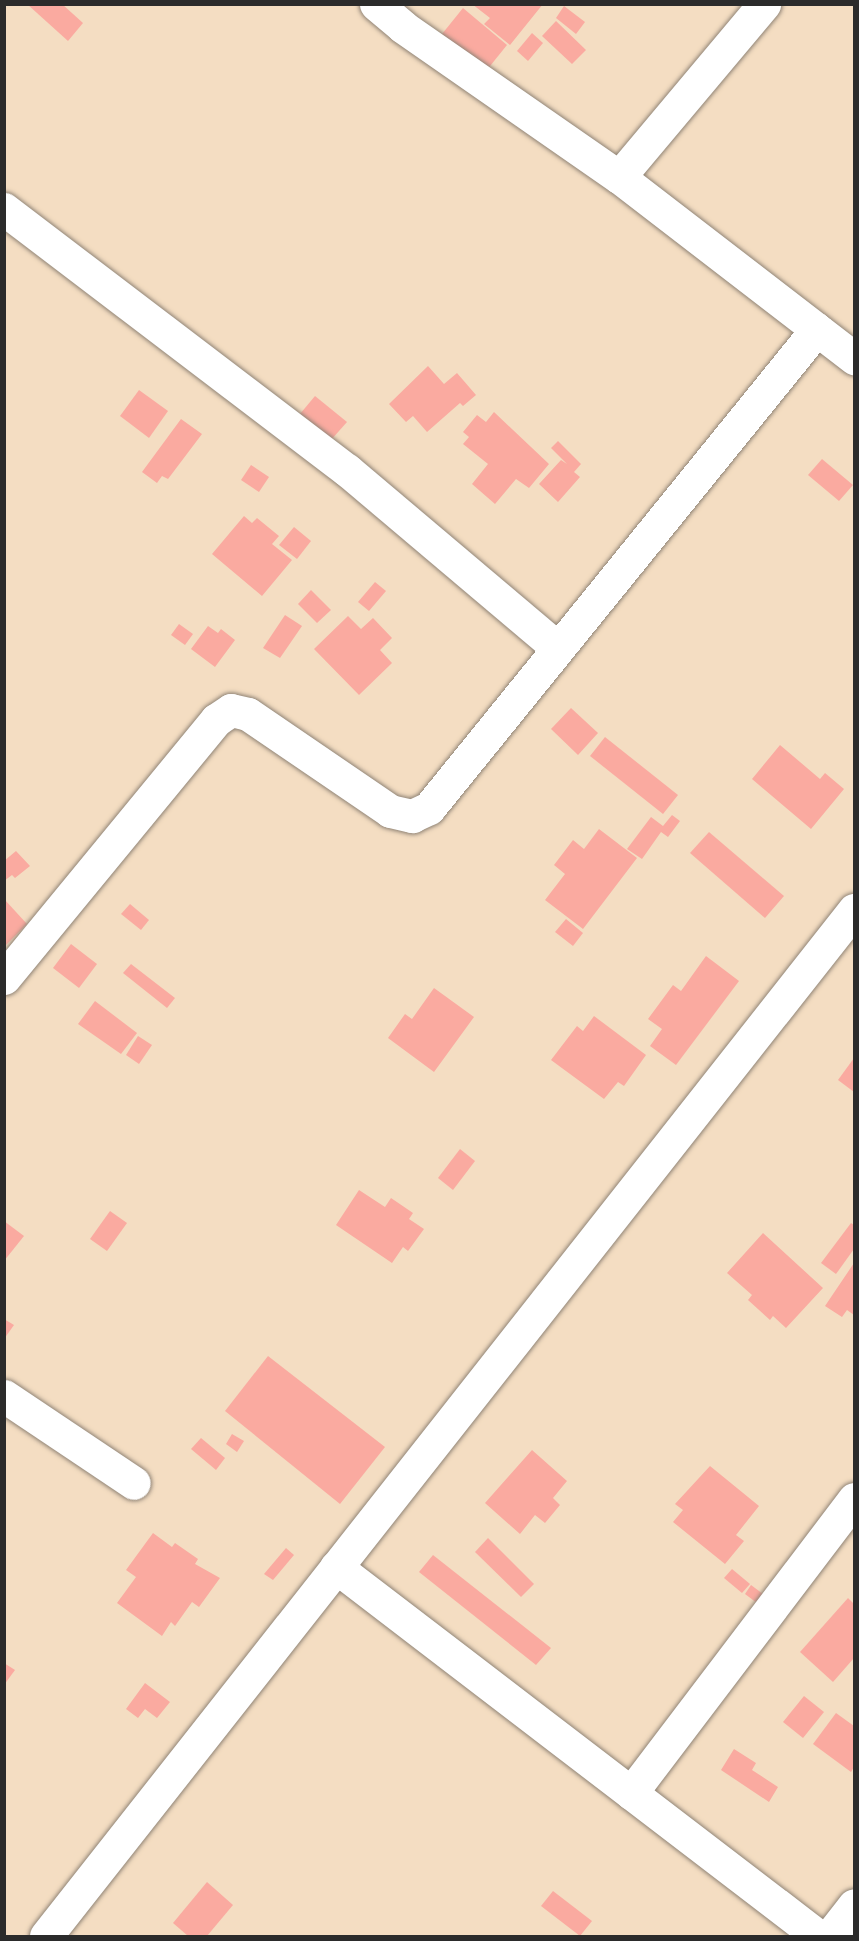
<!DOCTYPE html>
<html>
<head>
<meta charset="utf-8">
<style>
	body { margin:0 }
	#map { position:relative; width:859px; height:1941px; overflow:hidden; background:#f4ddc2; font-family:"IM FELL English",serif }
	div>[style] { position:absolute }
	[style*='--x'] { left:calc(var(--x)*1px); top:calc(var(--y)*1px); width:calc(var(--w)*1px); rotate:calc(var(--a)*1deg) }
	.building>* { inset:0; background:#faaaa0 }
	.roads { filter:drop-shadow(0 0 2px #908476) drop-shadow(0 0 2px #908476) }
	.minor>* { height:33px; margin:-16.5px; padding:0 16.5px; transform-origin:16.5px; border-radius:16.5px; background:#fff }
	span { translate:-50% -50%; white-space:nowrap; text-align:center; line-height:1.15; -webkit-text-stroke:4.5px #fff; paint-order:stroke }
	.frame { position:absolute; inset:0; border:6px solid #2b2b2b; pointer-events:none }
</style>
</head>
<body>
<div id="map">
	<div class="building">
		<div style="clip-path:polygon(27px 4px,62px 4px,83px 23px,68px 41px)"></div>
		<div style="clip-path:polygon(472px 4px,543px 4px,510px 45px,484px 24px,490px 18px)"></div>
		<div style="clip-path:polygon(564px 6px,585px 22px,576px 34px,556px 18px)"></div>
		<div style="clip-path:polygon(463px 8px,507px 45px,482px 76px,438px 39px)"></div>
		<div style="clip-path:polygon(556px 21px,586px 50px,572px 64px,542px 36px)"></div>
		<div style="clip-path:polygon(532px 33px,543px 43px,528px 61px,517px 51px)"></div>
		<div style="clip-path:polygon(428px 366px,444px 384px,457px 373px,476px 395px,463px 406px,460px 403px,427px 432px,413px 416px,406px 422px,389px 404px)"></div>
		<div style="clip-path:polygon(139px 390px,168px 411px,149px 438px,120px 416px)"></div>
		<div style="clip-path:polygon(315px 396px,347px 422px,331px 440px,300px 414px)"></div>
		<div style="clip-path:polygon(494px 412px,549px 464px,529px 488px,516px 479px,495px 504px,472px 484px,488px 464px,463px 444px,469px 437px,463px 432px,477px 415px,486px 422px)"></div>
		<div style="clip-path:polygon(181px 419px,202px 434px,168px 479px,162px 476px,157px 483px,142px 472px)"></div>
		<div style="clip-path:polygon(558px 441px,581px 464px,574px 472px,580px 477px,558px 502px,539px 484px,561px 460px,567px 464px,551px 448px)"></div>
		<div style="clip-path:polygon(822px 459px,853px 485px,839px 501px,808px 475px)"></div>
		<div style="clip-path:polygon(251px 465px,269px 477px,259px 492px,241px 480px)"></div>
		<div style="clip-path:polygon(244px 516px,252px 523px,257px 518px,279px 536px,272px 544px,292px 560px,262px 596px,212px 554px)"></div>
		<div style="clip-path:polygon(294px 527px,311px 541px,297px 559px,279px 545px)"></div>
		<div style="clip-path:polygon(375px 582px,386px 591px,369px 611px,358px 602px)"></div>
		<div style="clip-path:polygon(311px 590px,331px 610px,317px 623px,298px 604px)"></div>
		<div style="clip-path:polygon(285px 615px,302px 626px,280px 658px,263px 648px)"></div>
		<div style="clip-path:polygon(348px 616px,361px 629px,373px 618px,392px 638px,380px 650px,392px 663px,359px 695px,314px 649px)"></div>
		<div style="clip-path:polygon(179px 624px,193px 634px,185px 645px,171px 635px)"></div>
		<div style="clip-path:polygon(208px 626px,218px 633px,221px 629px,235px 640px,215px 667px,191px 649px)"></div>
		<div style="clip-path:polygon(571px 708px,598px 733px,578px 755px,551px 729px)"></div>
		<div style="clip-path:polygon(605px 737px,678px 795px,663px 814px,590px 756px)"></div>
		<div style="clip-path:polygon(780px 745px,820px 779px,825px 773px,844px 789px,811px 829px,752px 779px)"></div>
		<div style="clip-path:polygon(672px 815px,680px 821px,668px 837px,661px 832px,642px 859px,627px 849px,651px 817px,663px 826px)"></div>
		<div style="clip-path:polygon(599px 829px,637px 858px,583px 929px,545px 900px,565px 874px,554px 865px,573px 840px,584px 849px)"></div>
		<div style="clip-path:polygon(709px 832px,784px 896px,765px 918px,690px 853px)"></div>
		<div style="clip-path:polygon(16px 851px,30px 866px,15px 878px,12px 875px,4px 881px,4px 861px)"></div>
		<div style="clip-path:polygon(5px 900px,27px 924px,5px 946px)"></div>
		<div style="clip-path:polygon(130px 904px,149px 920px,141px 930px,121px 914px)"></div>
		<div style="clip-path:polygon(566px 919px,583px 933px,573px 946px,555px 932px)"></div>
		<div style="clip-path:polygon(71px 944px,97px 964px,79px 988px,53px 968px)"></div>
		<div style="clip-path:polygon(706px 956px,739px 981px,676px 1065px,650px 1046px,662px 1029px,648px 1019px,673px 985px,681px 991px)"></div>
		<div style="clip-path:polygon(131px 964px,175px 998px,167px 1008px,123px 973px)"></div>
		<div style="clip-path:polygon(434px 988px,474px 1017px,434px 1072px,388px 1038px,405px 1014px,412px 1019px)"></div>
		<div style="clip-path:polygon(95px 1001px,137px 1033px,121px 1054px,78px 1024px)"></div>
		<div style="clip-path:polygon(594px 1016px,646px 1055px,624px 1086px,618px 1082px,604px 1099px,551px 1060px,577px 1026px,583px 1031px)"></div>
		<div style="clip-path:polygon(138px 1036px,152px 1045px,139px 1064px,126px 1055px)"></div>
		<div style="clip-path:polygon(854px 1058px,854px 1092px,838px 1080px)"></div>
		<div style="clip-path:polygon(460px 1149px,475px 1161px,453px 1190px,438px 1178px)"></div>
		<div style="clip-path:polygon(359px 1190px,385px 1207px,391px 1198px,413px 1213px,409px 1219px,424px 1229px,408px 1251px,403px 1247px,392px 1263px,336px 1225px)"></div>
		<div style="clip-path:polygon(110px 1211px,127px 1223px,107px 1251px,90px 1239px)"></div>
		<div style="clip-path:polygon(4px 1221px,24px 1236px,4px 1261px)"></div>
		<div style="clip-path:polygon(851px 1223px,854px 1225px,854px 1249px,836px 1274px,821px 1263px)"></div>
		<div style="clip-path:polygon(763px 1233px,823px 1288px,786px 1328px,773px 1316px,770px 1320px,748px 1300px,752px 1295px,727px 1273px)"></div>
		<div style="clip-path:polygon(854px 1263px,854px 1315px,847px 1310px,842px 1317px,825px 1306px)"></div>
		<div style="clip-path:polygon(4px 1319px,14px 1325px,4px 1339px)"></div>
		<div style="clip-path:polygon(268px 1356px,385px 1447px,340px 1504px,225px 1411px)"></div>
		<div style="clip-path:polygon(232px 1434px,244px 1441px,237px 1452px,226px 1444px)"></div>
		<div style="clip-path:polygon(201px 1438px,225px 1458px,216px 1470px,191px 1449px)"></div>
		<div style="clip-path:polygon(532px 1450px,567px 1481px,553px 1498px,560px 1505px,545px 1523px,535px 1515px,520px 1534px,485px 1503px)"></div>
		<div style="clip-path:polygon(710px 1466px,759px 1506px,736px 1535px,744px 1541px,725px 1564px,673px 1522px,683px 1510px,675px 1504px)"></div>
		<div style="clip-path:polygon(153px 1533px,172px 1547px,175px 1543px,198px 1559px,195px 1564px,220px 1578px,199px 1607px,192px 1602px,175px 1626px,171px 1622px,162px 1636px,117px 1603px,136px 1577px,126px 1570px)"></div>
		<div style="clip-path:polygon(488px 1538px,534px 1584px,521px 1597px,475px 1552px)"></div>
		<div style="clip-path:polygon(286px 1548px,294px 1555px,273px 1580px,264px 1574px)"></div>
		<div style="clip-path:polygon(433px 1555px,551px 1648px,536px 1665px,419px 1572px)"></div>
		<div style="clip-path:polygon(732px 1569px,750px 1584px,742px 1593px,724px 1578px)"></div>
		<div style="clip-path:polygon(751px 1585px,763px 1594px,757px 1603px,745px 1594px)"></div>
		<div style="clip-path:polygon(848px 1598px,854px 1604px,854px 1658px,833px 1682px,800px 1652px)"></div>
		<div style="clip-path:polygon(4px 1663px,15px 1670px,4px 1685px)"></div>
		<div style="clip-path:polygon(145px 1683px,170px 1702px,157px 1718px,145px 1709px,138px 1718px,126px 1709px)"></div>
		<div style="clip-path:polygon(804px 1696px,824px 1712px,803px 1738px,783px 1722px)"></div>
		<div style="clip-path:polygon(836px 1713px,854px 1726px,854px 1767px,851px 1772px,813px 1744px)"></div>
		<div style="clip-path:polygon(734px 1749px,756px 1763px,752px 1770px,778px 1787px,769px 1802px,721px 1770px)"></div>
		<div style="clip-path:polygon(207px 1882px,233px 1905px,207px 1936px,188px 1936px,173px 1923px)"></div>
		<div style="clip-path:polygon(553px 1891px,592px 1921px,580px 1936px,541px 1906px)"></div>
	</div>
	<div class="roads">
		<div class="minor">
			<div style="--x:376;--y:4;--w:35;--a:40"></div>
			<div style="--x:403;--y:27;--w:263;--a:34.8"></div>
			<div style="--x:619;--y:177;--w:297;--a:37.6"></div>
			<div style="--x:619;--y:177;--w:226;--a:-50"></div>
			<div style="--x:4;--y:209;--w:431;--a:37.3"></div>
			<div style="--x:347;--y:470;--w:276;--a:40.2"></div>
			<div style="--x:4;--y:978;--w:334;--a:-50.6"></div>
			<div style="--x:216;--y:720;--w:18;--a:-34"></div>
			<div style="--x:231;--y:710;--w:17;--a:13"></div>
			<div style="--x:248;--y:714;--w:172;--a:34.3"></div>
			<div style="--x:390;--y:811;--w:23;--a:13"></div>
			<div style="--x:412;--y:816;--w:19;--a:-25"></div>
			<div style="--x:429;--y:808;--w:616;--a:-50.99"></div>
			<div style="--x:4;--y:1396;--w:156;--a:33.8"></div>
			<div style="--x:336;--y:1567;--w:607;--a:37.44"></div>
			<div style="--x:631;--y:1793;--w:369;--a:-52.8"></div>
			<div style="--x:46;--y:1936;--w:1306;--a:-51.78"></div>
			<div style="--x:830;--y:1936;--w:39;--a:-52"></div>
		</div>
	</div>
	<div class="frame"></div>
</div>
</body>
</html>
